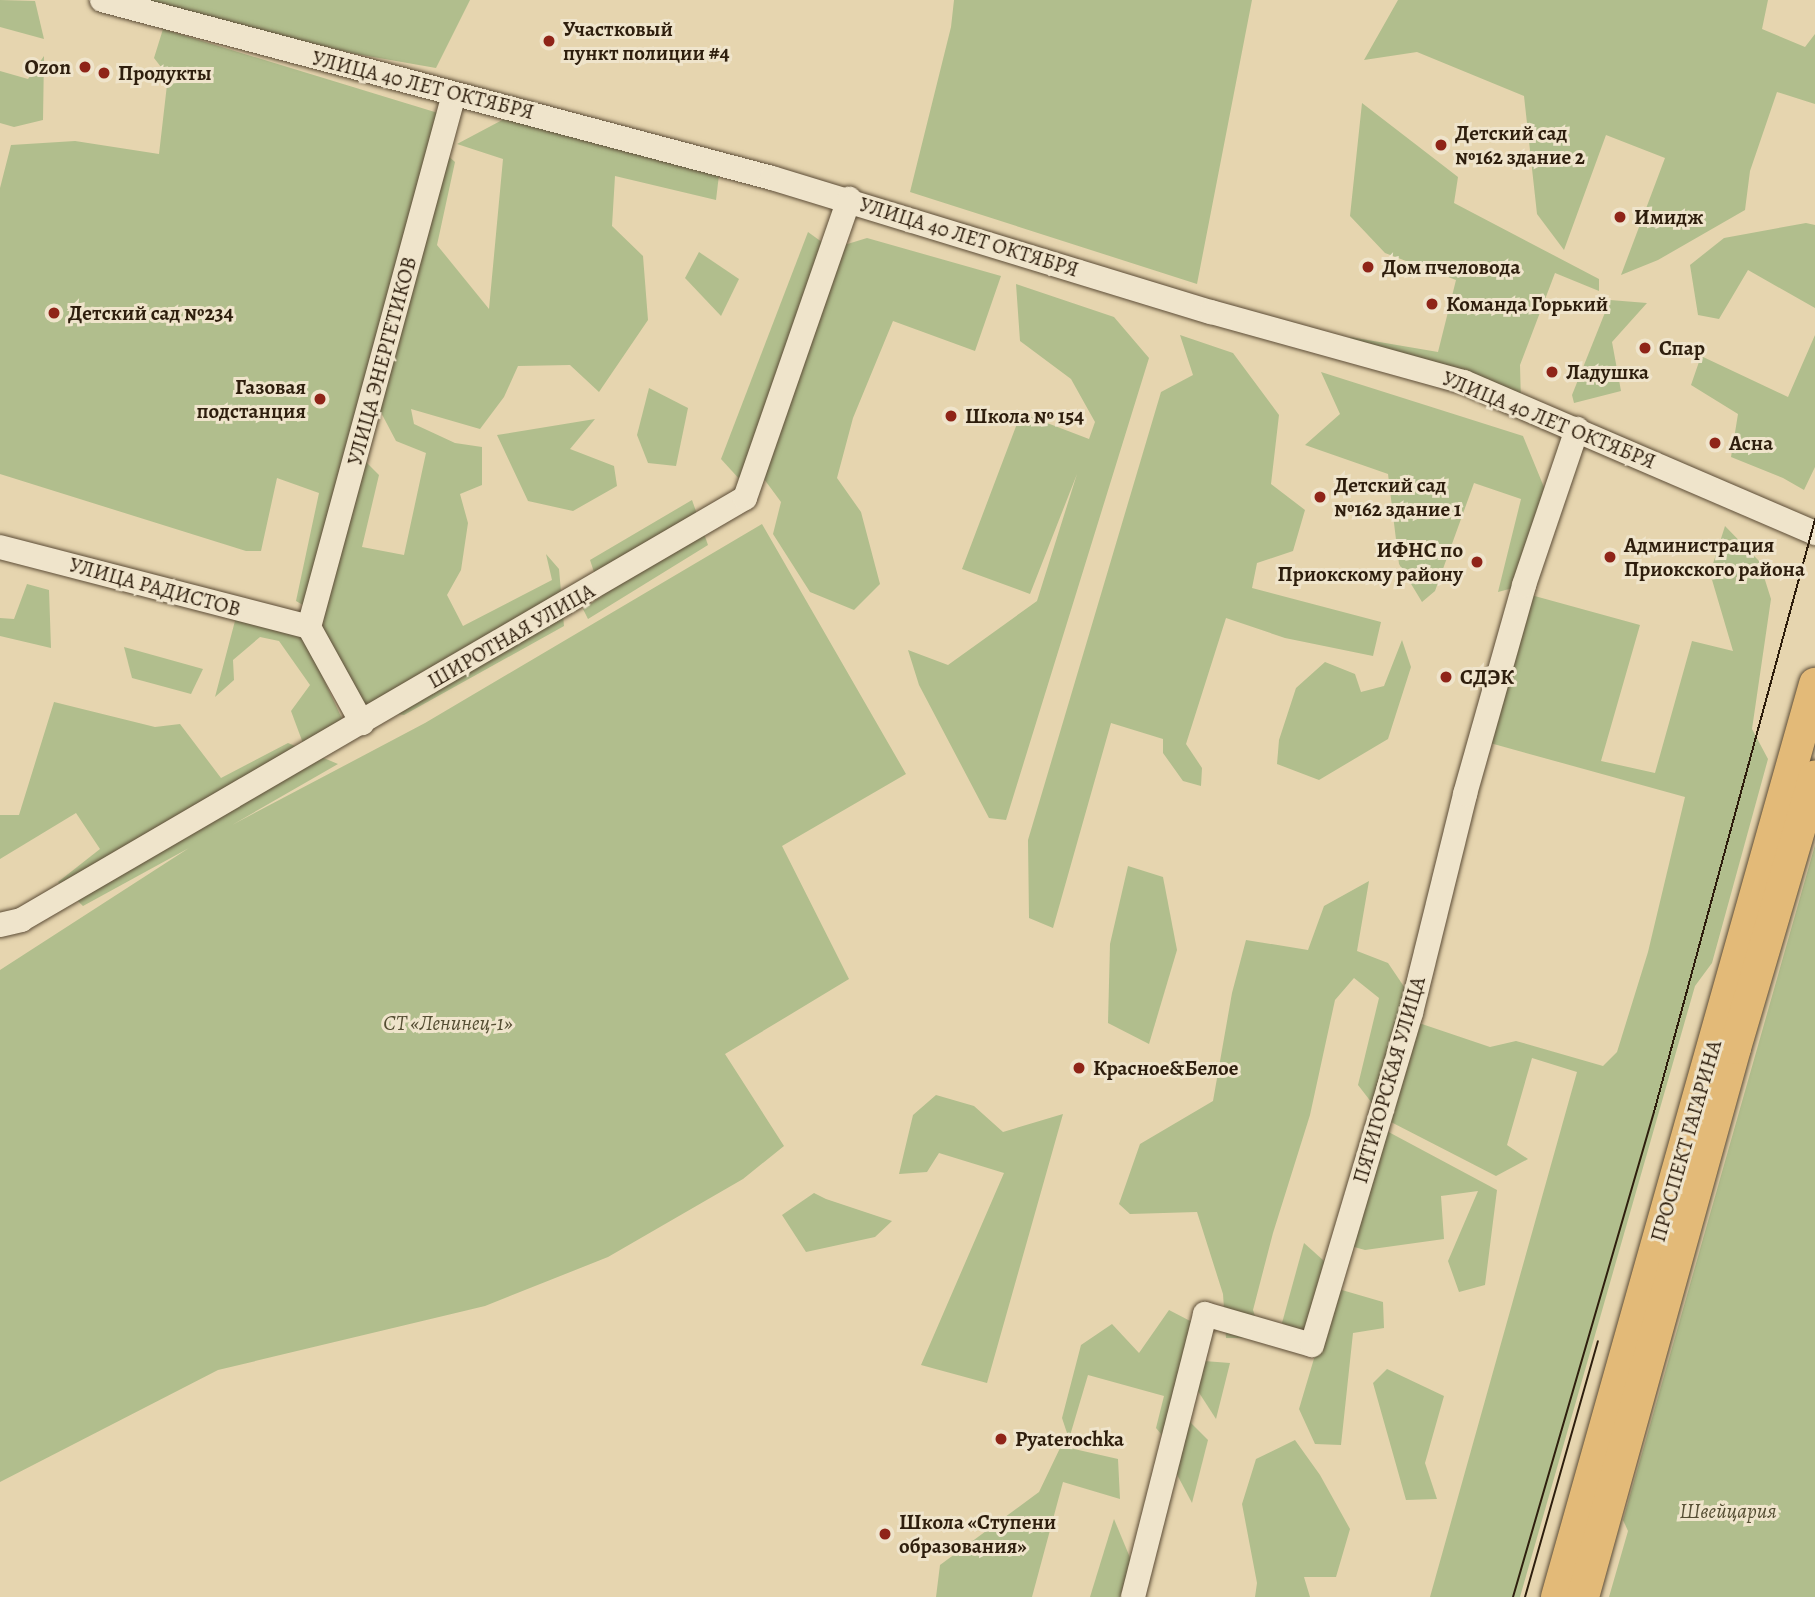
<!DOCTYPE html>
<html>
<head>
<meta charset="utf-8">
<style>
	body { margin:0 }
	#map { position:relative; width:1815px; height:1597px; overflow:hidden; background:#e6d5af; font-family:Alegreya,serif }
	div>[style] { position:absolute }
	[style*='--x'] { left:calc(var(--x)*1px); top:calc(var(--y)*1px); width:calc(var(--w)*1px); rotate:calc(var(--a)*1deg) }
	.green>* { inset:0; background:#b1be8d }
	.roads { filter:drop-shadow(0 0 2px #5c4c36) drop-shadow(0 0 2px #5c4c36) }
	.minor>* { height:24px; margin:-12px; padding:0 12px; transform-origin:12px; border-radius:12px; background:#efe4cb }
	.major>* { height:32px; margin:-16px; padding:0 16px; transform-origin:16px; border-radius:16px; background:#e3ba78 }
	.tram>* { height:2px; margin:-1px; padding:0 1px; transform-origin:1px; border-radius:1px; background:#2e1e0d }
	.dots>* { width:19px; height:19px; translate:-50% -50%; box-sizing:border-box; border:4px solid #efe4cb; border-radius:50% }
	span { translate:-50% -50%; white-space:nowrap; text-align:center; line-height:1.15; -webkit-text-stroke:6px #efe4cb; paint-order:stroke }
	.poi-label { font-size:21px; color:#2e1e0d; font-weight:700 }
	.left { translate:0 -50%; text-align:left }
	.right { translate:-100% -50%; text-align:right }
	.street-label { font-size:21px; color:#2e1e0d }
	.park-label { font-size:21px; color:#554e33; font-style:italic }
</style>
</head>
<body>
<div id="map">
	<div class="green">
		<div style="clip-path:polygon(0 0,35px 1px,44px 39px,0 27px)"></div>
		<div style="clip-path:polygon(136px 0,470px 0,436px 68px,356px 54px)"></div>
		<div style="clip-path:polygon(954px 0,1252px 0,1197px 284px,910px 192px,951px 27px)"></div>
		<div style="clip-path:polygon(1398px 0,1768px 0,1762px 29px,1805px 47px,1815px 34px,1815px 104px,1777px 92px,1750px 171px,1745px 210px,1658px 260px,1621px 275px,1665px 158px,1606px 135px,1564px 250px,1537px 214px,1524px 96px,1417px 52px,1364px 60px)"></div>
		<div style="clip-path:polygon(163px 29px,438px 113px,308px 608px,296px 601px,319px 493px,277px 478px,261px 551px,246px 551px,0 474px,0 188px,11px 145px,75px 141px,159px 154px,168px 76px,154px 58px)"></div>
		<div style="clip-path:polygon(44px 56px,43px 120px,14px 127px,0 123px,0 71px,28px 79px)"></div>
		<div style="clip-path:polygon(1362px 103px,1458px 177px,1454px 203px,1599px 279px,1599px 291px,1555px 273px,1520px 365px,1521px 403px,1350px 344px,1350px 337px,1438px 352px,1456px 280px,1385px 253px,1350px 216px)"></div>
		<div style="clip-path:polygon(506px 118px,719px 175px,716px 200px,615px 176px,612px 226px,643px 256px,648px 320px,599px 392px,570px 365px,518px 366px,504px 397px,480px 429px,411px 409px,414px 424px,455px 443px,482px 447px,482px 485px,460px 494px,468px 523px,461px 570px,447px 595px,463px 626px,552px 580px,546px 554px,559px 569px,564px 626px,404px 715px,363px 709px,322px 633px,327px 585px,365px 461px,379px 475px,362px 547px,404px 555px,426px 453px,396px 441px,376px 403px,446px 154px,455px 162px,437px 245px,489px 309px,503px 159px,457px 144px)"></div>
		<div style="clip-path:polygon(1806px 223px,1815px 225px,1815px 308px,1748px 270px,1719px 319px,1698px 315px,1690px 265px,1724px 238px)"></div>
		<div style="clip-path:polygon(808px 232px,826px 245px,742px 482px,721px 459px)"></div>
		<div style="clip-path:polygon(867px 238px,1001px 276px,975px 351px,893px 321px,853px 418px,837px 478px,861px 512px,880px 584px,854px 610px,810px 592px,773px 534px,781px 502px,761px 475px,841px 246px)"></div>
		<div style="clip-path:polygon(699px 252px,739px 279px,721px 316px,685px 278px)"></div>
		<div style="clip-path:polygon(1016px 284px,1114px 317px,1149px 358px,1006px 820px,989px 818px,919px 685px,908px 650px,948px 665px,1037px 601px,1077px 474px,1030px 594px,962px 569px,1021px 413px,1089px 439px,1095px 422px,1071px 379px,1020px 341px)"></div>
		<div style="clip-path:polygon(1610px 300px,1647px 303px,1612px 342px,1621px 391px,1574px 403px,1572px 395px)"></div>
		<div style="clip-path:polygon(1180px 335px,1233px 353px,1279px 415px,1271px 484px,1305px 510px,1293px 551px,1257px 563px,1252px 588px,1381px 622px,1373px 656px,1285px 638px,1226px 618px,1186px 744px,1202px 768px,1201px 786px,1183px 781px,1163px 753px,1163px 739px,1111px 723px,1053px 928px,1029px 918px,1028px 840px,1161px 392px,1193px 375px)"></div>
		<div style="clip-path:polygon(1815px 335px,1815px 467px,1804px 490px,1783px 478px,1731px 457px,1738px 414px,1691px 385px,1701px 356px,1788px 397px)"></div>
		<div style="clip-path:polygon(1321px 372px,1523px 436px,1546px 492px,1513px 588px,1498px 592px,1521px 499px,1474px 483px,1435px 591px,1422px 602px,1399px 564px,1388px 474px,1305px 445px,1340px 414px)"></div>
		<div style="clip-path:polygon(649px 388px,688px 408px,676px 466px,648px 463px,637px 435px)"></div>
		<div style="clip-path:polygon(595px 419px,570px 449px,614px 466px,617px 486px,573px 511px,528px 501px,497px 435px)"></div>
		<div style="clip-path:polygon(692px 500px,708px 545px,588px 619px,583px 609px,602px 596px,590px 560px)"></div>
		<div style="clip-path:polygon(762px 524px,906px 774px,782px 846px,849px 979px,725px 1054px,784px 1146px,743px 1179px,608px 1257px,485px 1306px,218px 1370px,0 1482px,0 970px,189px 848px,83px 906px,58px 882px,100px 849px,76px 813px,0 859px,0 815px,19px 815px,54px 702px,155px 727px,180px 724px,221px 778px,288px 743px,338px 764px,232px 825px,425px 723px)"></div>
		<div style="clip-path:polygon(1725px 526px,1759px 561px,1771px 599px,1752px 729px,1768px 759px,1712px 963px,1695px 986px,1520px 1597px,1430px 1597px,1577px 1072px,1532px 1058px,1507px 1145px,1528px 1159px,1496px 1176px,1389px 1121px,1416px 1022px,1490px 1047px,1516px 1041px,1603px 1066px,1617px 1052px,1648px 952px,1685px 797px,1490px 743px,1531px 595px,1640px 625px,1601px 761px,1655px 773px,1692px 641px,1733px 651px,1710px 573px)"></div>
		<div style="clip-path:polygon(27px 584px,49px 590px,51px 648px,0 636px,0 618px,14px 619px)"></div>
		<div style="clip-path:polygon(236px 617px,303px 635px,344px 723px,304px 746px,291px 711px,310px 685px,279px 641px,260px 637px,233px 660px,234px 680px,215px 697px)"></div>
		<div style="clip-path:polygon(1402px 640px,1411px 667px,1388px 739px,1319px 780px,1277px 764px,1279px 740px,1296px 688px,1325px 662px,1355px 674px,1361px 692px,1384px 686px)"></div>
		<div style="clip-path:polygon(124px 647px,203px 669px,191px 694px,132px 678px)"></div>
		<div style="clip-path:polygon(1815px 845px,1815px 1597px,1609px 1597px,1628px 1531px,1623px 1520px)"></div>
		<div style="clip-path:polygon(1128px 866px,1163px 877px,1177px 950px,1149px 1044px,1108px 1023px,1110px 944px)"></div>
		<div style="clip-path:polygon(1369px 881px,1357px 951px,1388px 963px,1409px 994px,1375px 1107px,1358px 1085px,1379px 998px,1354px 978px,1335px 1000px,1310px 1115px,1273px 1233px,1253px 1310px,1262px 1338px,1226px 1338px,1223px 1294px,1197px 1212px,1130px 1214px,1119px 1204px,1140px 1144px,1213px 1101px,1232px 993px,1246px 940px,1308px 950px,1324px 906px)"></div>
		<div style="clip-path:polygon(936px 1095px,974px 1106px,1003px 1132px,1063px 1114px,987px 1383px,921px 1365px,1004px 1173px,939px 1153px,927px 1172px,899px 1174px,913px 1115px)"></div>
		<div style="clip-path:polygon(1383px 1129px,1497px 1190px,1485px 1285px,1459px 1292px,1448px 1261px,1478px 1191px,1441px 1196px,1444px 1239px,1365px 1250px,1347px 1245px)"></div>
		<div style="clip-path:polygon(814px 1193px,826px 1199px,892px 1221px,875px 1237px,806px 1252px,782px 1215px)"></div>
		<div style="clip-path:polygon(1304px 1243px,1333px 1269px,1308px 1336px,1282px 1323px)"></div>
		<div style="clip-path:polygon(1335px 1288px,1383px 1302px,1384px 1328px,1353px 1333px,1341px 1445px,1315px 1444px,1299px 1409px)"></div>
		<div style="clip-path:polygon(1169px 1310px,1196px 1324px,1166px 1440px,1156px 1428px,1164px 1396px,1088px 1375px,1069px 1439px,1062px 1418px,1081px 1345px,1112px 1324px,1139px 1353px)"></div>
		<div style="clip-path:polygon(1204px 1361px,1230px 1363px,1216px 1419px,1196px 1388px)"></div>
		<div style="clip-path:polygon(1387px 1369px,1444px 1396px,1425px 1463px,1437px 1499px,1406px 1500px,1373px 1383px)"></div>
		<div style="clip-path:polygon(1189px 1421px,1208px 1440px,1192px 1503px,1173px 1467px)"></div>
		<div style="clip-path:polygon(1295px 1440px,1320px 1475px,1350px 1529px,1336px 1577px,1304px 1577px,1310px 1597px,1255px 1597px,1257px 1583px,1242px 1504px,1256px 1459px)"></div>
		<div style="clip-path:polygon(1061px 1446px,1118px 1459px,1120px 1499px,1063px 1482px,1032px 1597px,936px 1597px,940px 1565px,1039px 1492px)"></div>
		<div style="clip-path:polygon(1114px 1519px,1131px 1560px,1120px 1597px,1090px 1597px)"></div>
	</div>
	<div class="roads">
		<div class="minor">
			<div style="--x:102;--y:0;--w:693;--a:14.88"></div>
			<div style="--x:772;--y:178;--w:459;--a:17"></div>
			<div style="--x:1211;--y:312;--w:263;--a:15.5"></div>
			<div style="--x:1464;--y:382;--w:382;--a:23.3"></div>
			<div style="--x:0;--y:547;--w:319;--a:14.5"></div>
			<div style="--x:309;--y:627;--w:552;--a:-74.78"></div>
			<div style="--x:309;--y:627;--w:110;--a:61.1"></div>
			<div style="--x:0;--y:925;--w:22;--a:-13"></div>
			<div style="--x:21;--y:920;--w:838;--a:-30.24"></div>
			<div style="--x:745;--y:498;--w:317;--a:-70.8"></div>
			<div style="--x:1133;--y:1597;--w:292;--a:-75.7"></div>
			<div style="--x:1205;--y:1314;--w:111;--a:16.2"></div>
			<div style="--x:1312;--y:1345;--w:346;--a:-73.4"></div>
			<div style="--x:1411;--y:1013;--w:226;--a:-76.1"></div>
			<div style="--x:1465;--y:794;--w:217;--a:-74.2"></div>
			<div style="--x:1524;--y:585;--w:165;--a:-71.2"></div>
		</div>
		<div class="major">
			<div style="--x:1557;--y:1597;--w:949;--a:-74.22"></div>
			<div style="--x:1583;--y:1597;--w:570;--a:-74.52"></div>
			<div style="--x:1735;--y:1048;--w:283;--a:-73.6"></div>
		</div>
	</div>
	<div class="tram">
		<div style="--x:1513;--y:1597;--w:505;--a:-73.79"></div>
		<div style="--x:1654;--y:1112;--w:614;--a:-74.79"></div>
		<div style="--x:1525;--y:1597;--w:266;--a:-74.1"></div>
	</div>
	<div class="dots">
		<div style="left:549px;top:41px;background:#8f2418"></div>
		<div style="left:85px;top:67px;background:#8f2418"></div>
		<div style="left:104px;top:73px;background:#8f2418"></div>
		<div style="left:1441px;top:145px;background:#8f2418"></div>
		<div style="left:1620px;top:217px;background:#8f2418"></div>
		<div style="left:1368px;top:267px;background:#8f2418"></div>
		<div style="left:1432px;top:304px;background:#8f2418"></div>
		<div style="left:54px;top:313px;background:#8f2418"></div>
		<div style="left:1645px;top:348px;background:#8f2418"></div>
		<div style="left:1552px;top:372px;background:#8f2418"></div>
		<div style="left:320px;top:399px;background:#8f2418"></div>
		<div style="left:951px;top:416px;background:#8f2418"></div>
		<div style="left:1715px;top:443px;background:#8f2418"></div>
		<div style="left:1320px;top:497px;background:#8f2418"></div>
		<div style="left:1610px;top:557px;background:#8f2418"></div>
		<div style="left:1477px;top:562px;background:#8f2418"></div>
		<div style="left:1446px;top:677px;background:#8f2418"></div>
		<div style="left:1079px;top:1068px;background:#8f2418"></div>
		<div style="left:1001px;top:1439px;background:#8f2418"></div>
		<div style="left:885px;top:1534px;background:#8f2418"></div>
	</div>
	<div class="poi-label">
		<span class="left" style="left:563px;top:41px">Участковый<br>пункт полиции #4</span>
		<span class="right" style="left:71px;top:67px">Ozon</span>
		<span class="left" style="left:118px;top:73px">Продукты</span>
		<span class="left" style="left:1455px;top:145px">Детский сад<br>№162 здание 2</span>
		<span class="left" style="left:1634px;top:217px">Имидж</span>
		<span class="left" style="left:1382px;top:267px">Дом пчеловода</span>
		<span class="left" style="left:1446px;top:304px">Команда Горький</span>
		<span class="left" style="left:68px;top:313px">Детский сад №234</span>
		<span class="left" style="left:1659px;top:348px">Спар</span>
		<span class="left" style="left:1566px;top:372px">Ладушка</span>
		<span class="right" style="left:306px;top:399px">Газовая<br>подстанция</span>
		<span class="left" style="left:965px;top:416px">Школа № 154</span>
		<span class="left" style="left:1729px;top:443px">Асна</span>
		<span class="left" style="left:1334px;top:497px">Детский сад<br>№162 здание 1</span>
		<span class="left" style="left:1624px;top:557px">Администрация<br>Приокского района</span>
		<span class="right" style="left:1463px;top:562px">ИФНС по<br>Приокскому району</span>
		<span class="left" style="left:1460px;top:677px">СДЭК</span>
		<span class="left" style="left:1093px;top:1068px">Красное&amp;Белое</span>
		<span class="left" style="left:1015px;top:1439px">Pyaterochka</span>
		<span class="left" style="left:899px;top:1534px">Школа «Ступени<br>образования»</span>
	</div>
	<div class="street-label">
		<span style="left:423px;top:85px;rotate:14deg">УЛИЦА 40 ЛЕТ ОКТЯБРЯ</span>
		<span style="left:969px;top:237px;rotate:17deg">УЛИЦА 40 ЛЕТ ОКТЯБРЯ</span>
		<span style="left:382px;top:361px;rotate:-75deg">УЛИЦА ЭНЕРГЕТИКОВ</span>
		<span style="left:1549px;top:420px;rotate:22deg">УЛИЦА 40 ЛЕТ ОКТЯБРЯ</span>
		<span style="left:155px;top:587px;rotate:15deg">УЛИЦА РАДИСТОВ</span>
		<span style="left:511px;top:636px;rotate:-30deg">ШИРОТНАЯ УЛИЦА</span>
		<span style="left:1389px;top:1080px;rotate:-74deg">ПЯТИГОРСКАЯ УЛИЦА</span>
		<span style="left:1686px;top:1141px;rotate:-74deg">ПРОСПЕКТ ГАГАРИНА</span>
	</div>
	<div class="park-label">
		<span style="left:448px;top:1023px">СТ «Ленинец-1»</span>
		<span style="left:1728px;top:1511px">Швейцария</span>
	</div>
</div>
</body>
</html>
